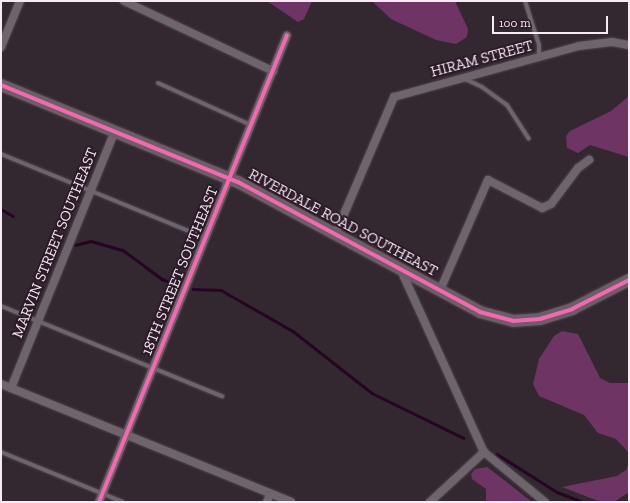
<!DOCTYPE html>
<html>
<head>
<meta charset="utf-8">
<style>
	body { margin:0 }
	#map { position:relative; width:630px; height:503px; overflow:hidden; background:#332830; font-family:"Zilla Slab",serif }
	div>[style] { position:absolute }
	[style*='--x'] { left:calc(var(--x)*1px); top:calc(var(--y)*1px); width:calc(var(--w)*1px); rotate:calc(var(--a)*1deg) }
	.green>* { inset:0; background:#6d3464 }
	.stream>* { height:2.5px; margin:-1.25px; padding:0 1.25px; transform-origin:1.25px; border-radius:1.25px; background:#260522 }
	.roads { filter:drop-shadow(0 0 1px #4e454c) drop-shadow(0 0 1px #4e454c) }
	.lane>* { height:4px; margin:-2px; padding:0 2px; transform-origin:2px; border-radius:2px; background:#6e646c }
	.street>* { height:8px; margin:-4px; padding:0 4px; transform-origin:4px; border-radius:4px; background:#6e646c }
	.secondary>* { height:12px; margin:-6px; padding:0 6px; transform-origin:6px; border-radius:6px; background:#6a5f67 }
	.cycleway>* { height:4px; margin:-2px; padding:0 2px; transform-origin:2px; border-radius:2px; background:#f766af }
	span { translate:-50% -50%; white-space:nowrap; text-align:center; line-height:1.15; -webkit-text-stroke:4px #2d1a29; paint-order:stroke }
	.street-label { font-size:15px; color:#f7eaf4 }
	.frame { position:absolute; inset:0; border:2px solid #f7eaf4; pointer-events:none }
	.scale { position:absolute; left:492px; top:16px; width:116px; height:18px; box-sizing:border-box; border:2px solid #f7eaf4; border-top:0; padding-left:5px; font-size:12px; line-height:14px; white-space:nowrap; color:#f7eaf4; -webkit-text-stroke:3px #2d1a29; paint-order:stroke }
</style>
</head>
<body>
<div id="map">
	<div class="green">
		<div style="clip-path:polygon(267px 1px,312px 1px,304px 19px,298px 22px)"></div>
		<div style="clip-path:polygon(372px 1px,455px 1px,468px 29px,467px 37px,456px 44px,436px 40px,391px 19px)"></div>
		<div style="clip-path:polygon(629px 96px,629px 157px,590px 145px,578px 153px,567px 148px,566px 136px,570px 131px,611px 111px)"></div>
		<div style="clip-path:polygon(562px 331px,578px 334px,600px 378px,610px 383px,629px 383px,629px 453px,616px 439px,598px 433px,584px 415px,539px 396px,533px 384px,539px 359px,554px 336px)"></div>
		<div style="clip-path:polygon(629px 462px,629px 492px,614px 502px,601px 502px,562px 487px,617px 476px,626px 470px)"></div>
		<div style="clip-path:polygon(487px 467px,508px 483px,532px 502px,486px 502px,486px 489px,472px 479px,471px 474px,475px 469px)"></div>
	</div>
	<div class="stream">
		<div style="--x:1;--y:209;--w:14;--a:30"></div>
		<div style="--x:75;--y:245;--w:16;--a:-14"></div>
		<div style="--x:91;--y:241;--w:33;--a:16"></div>
		<div style="--x:123;--y:250;--w:49;--a:36.6"></div>
		<div style="--x:162;--y:279;--w:14;--a:21"></div>
		<div style="--x:193;--y:289;--w:28;--a:2"></div>
		<div style="--x:221;--y:290;--w:83;--a:29.7"></div>
		<div style="--x:293;--y:331;--w:100;--a:38.1"></div>
		<div style="--x:372;--y:393;--w:102;--a:26.1"></div>
		<div style="--x:497;--y:454;--w:71;--a:32.3"></div>
		<div style="--x:557;--y:492;--w:28;--a:21"></div>
	</div>
	<div class="roads">
		<div class="lane">
			<div style="--x:525;--y:1;--w:46;--a:72.3"></div>
			<div style="--x:539;--y:45;--w:13;--a:90"></div>
			<div style="--x:465;--y:79;--w:19;--a:25"></div>
			<div style="--x:482;--y:87;--w:31;--a:36"></div>
			<div style="--x:507;--y:105;--w:40;--a:57.1"></div>
			<div style="--x:158;--y:83;--w:102;--a:24.3"></div>
			<div style="--x:1;--y:154;--w:222;--a:22.3"></div>
			<div style="--x:1;--y:306;--w:239;--a:22.2"></div>
			<div style="--x:1;--y:452;--w:132;--a:22.3"></div>
		</div>
		<div class="street">
			<div style="--x:124;--y:1;--w:165;--a:25.2"></div>
			<div style="--x:1;--y:47;--w:50;--a:-67.6"></div>
			<div style="--x:336;--y:233;--w:148;--a:-66.9"></div>
			<div style="--x:394;--y:97;--w:192;--a:-15.4"></div>
			<div style="--x:579;--y:46;--w:33;--a:-7"></div>
			<div style="--x:612;--y:42;--w:17;--a:10"></div>
			<div style="--x:400;--y:268;--w:202;--a:65.5"></div>
			<div style="--x:484;--y:452;--w:79;--a:39.3"></div>
			<div style="--x:441;--y:288;--w:118;--a:-66.5"></div>
			<div style="--x:488;--y:180;--w:61;--a:27.4"></div>
			<div style="--x:542;--y:208;--w:10;--a:-24"></div>
			<div style="--x:551;--y:204;--w:45;--a:-53.1"></div>
			<div style="--x:578;--y:168;--w:14;--a:-36"></div>
			<div style="--x:1;--y:384;--w:313;--a:22.1"></div>
			<div style="--x:11;--y:388;--w:277;--a:-68"></div>
			<div style="--x:99;--y:502;--w:503;--a:-68.07"></div>
			<div style="--x:267;--y:502;--w:9;--a:-69"></div>
			<div style="--x:430;--y:502;--w:74;--a:-42.8"></div>
		</div>
		<div class="secondary">
			<div style="--x:1;--y:85;--w:256;--a:22.3"></div>
			<div style="--x:238;--y:182;--w:275;--a:28.2"></div>
			<div style="--x:480;--y:312;--w:34;--a:15"></div>
			<div style="--x:513;--y:321;--w:27;--a:-4"></div>
			<div style="--x:540;--y:319;--w:34;--a:-17"></div>
			<div style="--x:572;--y:309;--w:64;--a:-27"></div>
		</div>
	</div>
	<div class="cycleway">
		<div style="--x:1;--y:85;--w:256;--a:22.3"></div>
		<div style="--x:238;--y:182;--w:275;--a:28.2"></div>
		<div style="--x:480;--y:312;--w:34;--a:15"></div>
		<div style="--x:513;--y:321;--w:27;--a:-4"></div>
		<div style="--x:540;--y:319;--w:34;--a:-17"></div>
		<div style="--x:572;--y:309;--w:64;--a:-27"></div>
		<div style="--x:99;--y:502;--w:503;--a:-68.07"></div>
	</div>
	<div class="street-label">
		<span style="left:482px;top:59px;rotate:-15deg">HIRAM STREET</span>
		<span style="left:343px;top:223px;rotate:28deg">RIVERDALE ROAD SOUTHEAST</span>
		<span style="left:55px;top:243px;rotate:-68deg">MARVIN STREET SOUTHEAST</span>
		<span style="left:180px;top:271px;rotate:-68deg">18TH STREET SOUTHEAST</span>
	</div>
	<div class="frame"></div>
	<div class="scale">100 m</div>
</div>
</body>
</html>
